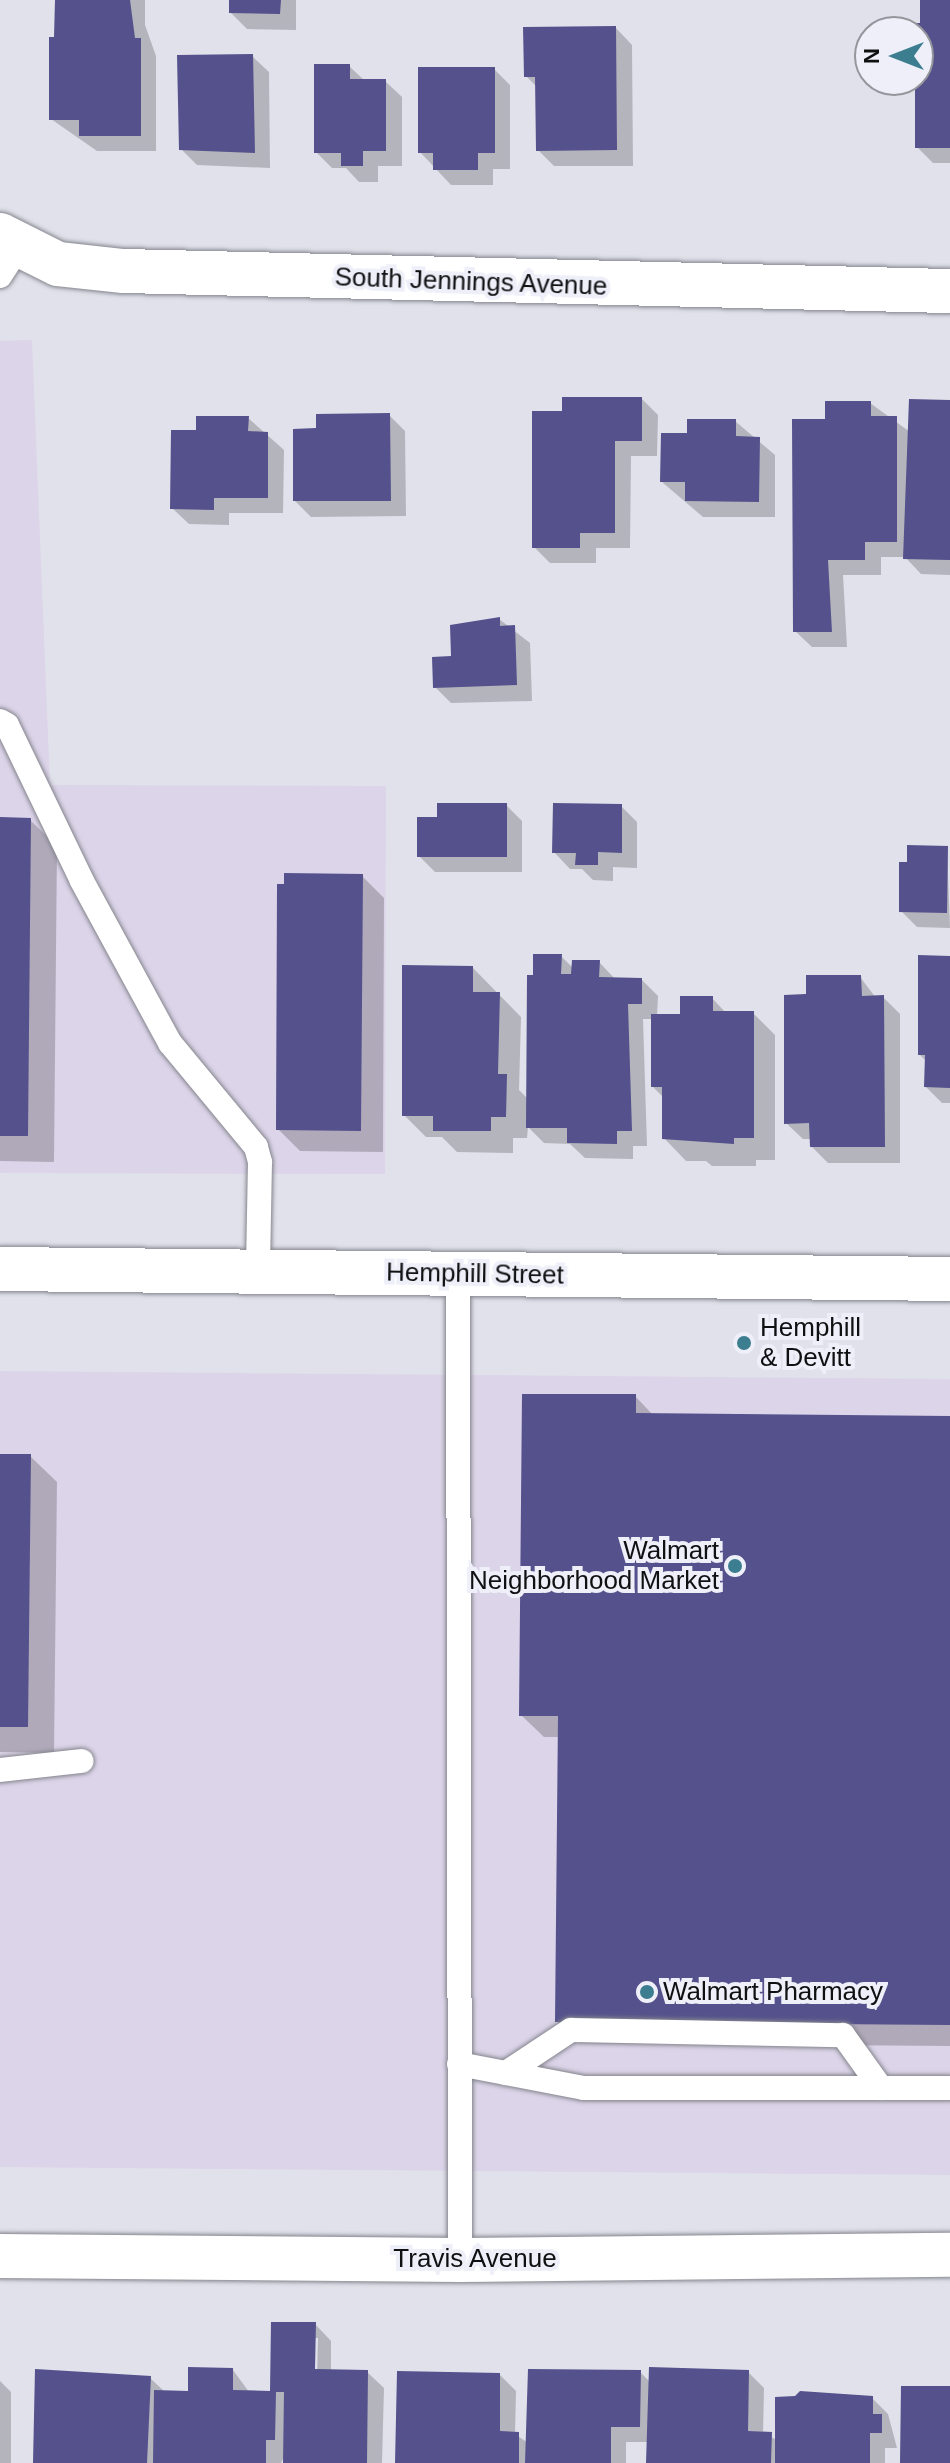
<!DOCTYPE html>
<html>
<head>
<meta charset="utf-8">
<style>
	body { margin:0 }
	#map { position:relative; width:950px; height:2463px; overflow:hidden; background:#e1e1eb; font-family:Arial,sans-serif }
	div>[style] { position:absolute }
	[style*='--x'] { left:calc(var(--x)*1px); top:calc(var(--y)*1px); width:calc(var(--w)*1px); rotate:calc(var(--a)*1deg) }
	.commercial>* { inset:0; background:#dcd4e9 }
	.shadow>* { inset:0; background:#0003 }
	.building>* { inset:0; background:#54518c }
	.roads { filter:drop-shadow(0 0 2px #84858d) drop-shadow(0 0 2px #84858d) }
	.lane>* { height:24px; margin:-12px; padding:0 12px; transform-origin:12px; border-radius:12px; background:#fff }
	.street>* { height:44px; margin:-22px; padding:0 22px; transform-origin:22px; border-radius:22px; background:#fff }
	.secondary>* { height:44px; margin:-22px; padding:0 22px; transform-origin:22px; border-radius:22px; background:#fff }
	.dots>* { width:22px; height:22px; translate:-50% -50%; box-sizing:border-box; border:4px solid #eeeff8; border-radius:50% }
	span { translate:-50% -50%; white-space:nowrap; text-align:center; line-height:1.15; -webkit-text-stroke:8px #eeeff8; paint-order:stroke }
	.street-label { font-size:26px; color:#101013 }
	.poi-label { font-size:26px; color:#101013 }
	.left { translate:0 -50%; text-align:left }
	.right { translate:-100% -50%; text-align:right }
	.north { position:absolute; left:854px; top:16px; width:80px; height:80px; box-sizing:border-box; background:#eeeff8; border:2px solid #95969c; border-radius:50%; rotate:270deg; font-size:22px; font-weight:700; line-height:32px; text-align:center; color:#101013 }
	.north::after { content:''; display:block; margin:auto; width:28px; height:36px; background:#3c7d90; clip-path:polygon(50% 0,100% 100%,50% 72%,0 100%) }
</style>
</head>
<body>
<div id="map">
	<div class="commercial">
		<div style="clip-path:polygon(32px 340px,50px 785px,386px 786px,385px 1174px,0 1173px,0 341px)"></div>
		<div style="clip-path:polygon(0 1371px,950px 1379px,950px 2175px,0 2167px)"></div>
	</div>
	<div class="shadow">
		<div style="clip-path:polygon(57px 0,145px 0,145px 25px,156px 56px,156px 151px,97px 151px,51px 119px)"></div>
		<div style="clip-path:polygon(231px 0,296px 0,296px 30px,247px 29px,231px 13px)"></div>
		<div style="clip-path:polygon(950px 1px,950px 163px,933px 163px,917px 147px)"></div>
		<div style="clip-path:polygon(616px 28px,632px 45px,633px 166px,554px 166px,538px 150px,538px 88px,526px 76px)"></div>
		<div style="clip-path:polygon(252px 56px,269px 72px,270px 168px,197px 165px,181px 149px)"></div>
		<div style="clip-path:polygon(349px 66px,365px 81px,385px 81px,402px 97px,402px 166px,378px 166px,378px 182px,359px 182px,346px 168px,332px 168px,316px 152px)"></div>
		<div style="clip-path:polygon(494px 69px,510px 85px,510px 169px,493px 169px,493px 185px,451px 185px,420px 152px)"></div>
		<div style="clip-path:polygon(642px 399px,658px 415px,657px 456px,631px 456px,630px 548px,596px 548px,596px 563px,550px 563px,534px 547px,564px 413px)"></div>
		<div style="clip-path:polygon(950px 402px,950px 575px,921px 574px,905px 557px,881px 557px,881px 575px,843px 575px,847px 647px,812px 647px,795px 631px,827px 421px,870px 403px,910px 432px)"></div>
		<div style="clip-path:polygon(389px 415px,405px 431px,406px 516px,311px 517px,295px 501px,318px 430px)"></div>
		<div style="clip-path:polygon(248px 418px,284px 450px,283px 513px,229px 513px,229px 525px,189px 524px,172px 508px,198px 432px)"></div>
		<div style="clip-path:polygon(735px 421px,775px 455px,775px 517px,703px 517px,662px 482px,688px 435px)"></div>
		<div style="clip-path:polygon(499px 619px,530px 643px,532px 701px,451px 703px,435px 687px,453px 658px)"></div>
		<div style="clip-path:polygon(506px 805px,522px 821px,522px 872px,435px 872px,419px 856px,440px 819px)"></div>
		<div style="clip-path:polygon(621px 806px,637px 822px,637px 868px,613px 867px,613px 881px,593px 880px,582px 869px,570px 869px,554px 852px)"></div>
		<div style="clip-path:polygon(0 820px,30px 820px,57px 846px,54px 1162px,0 1161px)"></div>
		<div style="clip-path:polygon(947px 848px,950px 928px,917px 927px,901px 911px,909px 864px)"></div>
		<div style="clip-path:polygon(362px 876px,384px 898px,383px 1152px,300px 1151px,278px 1129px)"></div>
		<div style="clip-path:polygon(561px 956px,574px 969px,599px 962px,616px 980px,642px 980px,658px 996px,657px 1016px,682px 1016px,712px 998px,726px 1013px,753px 1013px,775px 1035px,775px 1160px,756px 1160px,756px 1166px,712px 1166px,706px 1161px,686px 1161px,664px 1138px,664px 1098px,653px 1087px,653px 1019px,643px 1019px,647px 1146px,633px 1146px,633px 1159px,585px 1158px,570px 1144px,544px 1143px,528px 1127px,527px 1138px,513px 1138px,513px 1153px,457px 1152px,442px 1137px,426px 1137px,404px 1115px,473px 968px,521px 1017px,519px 1090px,528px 1099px,535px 977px)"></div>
		<div style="clip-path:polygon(950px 958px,950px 1103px,942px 1103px,926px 1087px,927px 1062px,920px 1055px)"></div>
		<div style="clip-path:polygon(860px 977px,876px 998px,883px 997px,900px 1014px,900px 1163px,828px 1163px,812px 1147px,811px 1139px,803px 1139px,786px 1123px,808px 996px)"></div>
		<div style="clip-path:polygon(635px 1396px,654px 1416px,950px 1418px,950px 2046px,580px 2043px,557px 2021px,560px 1737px,544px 1737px,521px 1715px)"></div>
		<div style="clip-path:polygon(0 1456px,30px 1456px,57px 1482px,54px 1753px,0 1752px)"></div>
		<div style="clip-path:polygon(evenodd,315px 2324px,331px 2341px,331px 2371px,367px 2372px,384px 2388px,382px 2463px,285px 2463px,285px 2455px,281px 2463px,35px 2463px,150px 2378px,165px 2392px,190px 2393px,233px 2370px,249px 2392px,272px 2393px,315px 2324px,314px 2338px,318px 2338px,317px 2379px,313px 2379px,314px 2338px)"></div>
		<div style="clip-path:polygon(640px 2372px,650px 2382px,748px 2372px,764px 2388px,763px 2434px,778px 2440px,872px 2398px,888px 2414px,897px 2448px,885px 2448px,885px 2463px,648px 2463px,649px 2442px,626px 2442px,626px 2463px,397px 2463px,500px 2375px,516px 2391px,515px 2434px,528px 2443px)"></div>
		<div style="clip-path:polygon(0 2381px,11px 2392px,11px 2463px,0 2463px)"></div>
	</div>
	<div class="building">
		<div style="clip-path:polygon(55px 0,130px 0,135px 38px,141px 38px,141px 136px,79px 136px,79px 120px,49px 120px,49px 37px,54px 37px)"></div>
		<div style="clip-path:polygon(229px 0,281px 0,280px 14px,229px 13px)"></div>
		<div style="clip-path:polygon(920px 0,950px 0,950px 148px,915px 148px,915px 23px,920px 23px)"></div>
		<div style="clip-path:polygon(616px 26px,617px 150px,536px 151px,535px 77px,524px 77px,523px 27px)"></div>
		<div style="clip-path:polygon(253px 54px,255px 153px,179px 150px,177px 55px)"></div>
		<div style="clip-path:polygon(314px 64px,350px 64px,350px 79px,386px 79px,386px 151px,363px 151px,363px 166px,341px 166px,341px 153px,314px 153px)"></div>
		<div style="clip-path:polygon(418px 67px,495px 67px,495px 153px,478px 153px,478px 170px,433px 170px,433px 153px,418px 153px)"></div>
		<div style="clip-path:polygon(562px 397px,642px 397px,642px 441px,615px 441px,615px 533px,580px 533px,580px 548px,532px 548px,532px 411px,562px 411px)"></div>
		<div style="clip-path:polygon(909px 399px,950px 400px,950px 560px,903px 559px)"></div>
		<div style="clip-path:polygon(825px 401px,871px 401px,871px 416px,897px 416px,897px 542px,865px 542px,865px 560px,828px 560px,832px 632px,793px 632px,792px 419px,825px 419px)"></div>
		<div style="clip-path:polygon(390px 413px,391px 501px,293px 501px,293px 429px,316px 428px,316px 414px)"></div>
		<div style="clip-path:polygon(196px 416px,249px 416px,248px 431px,268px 432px,268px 498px,214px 498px,214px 510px,170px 509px,171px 430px,196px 430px)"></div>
		<div style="clip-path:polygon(687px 419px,736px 419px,736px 436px,760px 437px,759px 502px,685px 501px,685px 482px,660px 482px,661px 433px,687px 433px)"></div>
		<div style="clip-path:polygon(500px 617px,500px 626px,515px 625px,517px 685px,433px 688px,432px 657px,451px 656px,450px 625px)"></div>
		<div style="clip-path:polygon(437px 803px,507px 803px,507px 857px,417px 857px,417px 817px,437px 817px)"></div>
		<div style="clip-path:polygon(553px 803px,622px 804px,622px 853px,598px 852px,598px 865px,575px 865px,576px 853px,552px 853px)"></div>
		<div style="clip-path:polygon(0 817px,31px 818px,28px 1136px,0 1136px)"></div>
		<div style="clip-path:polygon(907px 845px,948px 846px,947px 913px,899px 912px,899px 862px,907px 862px)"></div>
		<div style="clip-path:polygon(284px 873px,363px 874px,361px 1131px,276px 1130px,277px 884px,284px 884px)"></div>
		<div style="clip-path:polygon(533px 954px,562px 954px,561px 974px,571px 974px,572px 960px,600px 960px,599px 977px,642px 978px,642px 1004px,628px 1004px,632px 1131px,617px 1131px,617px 1144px,567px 1143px,567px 1128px,526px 1128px,527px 975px,533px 975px)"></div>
		<div style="clip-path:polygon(918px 955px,950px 956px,950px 1088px,924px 1087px,925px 1055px,918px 1055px)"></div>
		<div style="clip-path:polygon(402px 965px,473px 966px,473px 992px,500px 992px,498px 1074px,507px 1074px,506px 1117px,491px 1117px,491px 1131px,433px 1131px,433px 1116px,402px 1116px)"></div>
		<div style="clip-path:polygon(806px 975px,861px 975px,862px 996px,884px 995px,885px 1147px,810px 1147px,809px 1123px,784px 1124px,784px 995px,806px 994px)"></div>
		<div style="clip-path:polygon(680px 996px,713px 996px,713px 1011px,754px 1011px,754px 1138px,734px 1138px,734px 1144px,662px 1139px,662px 1087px,651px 1087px,651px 1014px,680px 1014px)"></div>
		<div style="clip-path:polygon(522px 1394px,636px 1394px,636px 1413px,950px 1416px,950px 2025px,555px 2022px,558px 1716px,519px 1716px)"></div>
		<div style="clip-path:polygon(0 1454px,31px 1454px,28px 1727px,0 1727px)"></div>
		<div style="clip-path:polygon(271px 2322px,316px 2322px,315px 2369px,368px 2370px,367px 2463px,283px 2463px,284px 2392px,276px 2392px,275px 2440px,266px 2440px,266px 2463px,153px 2463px,154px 2390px,188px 2391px,188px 2367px,233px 2368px,233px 2390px,270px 2391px)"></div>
		<div style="clip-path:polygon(649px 2367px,749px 2370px,748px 2431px,772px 2432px,771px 2463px,646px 2463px)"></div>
		<div style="clip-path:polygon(35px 2369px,151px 2376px,147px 2463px,33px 2463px)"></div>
		<div style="clip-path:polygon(528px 2369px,641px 2370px,640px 2427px,611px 2427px,611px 2463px,525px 2463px)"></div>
		<div style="clip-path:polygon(397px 2371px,500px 2373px,500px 2431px,519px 2432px,519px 2463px,395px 2463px)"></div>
		<div style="clip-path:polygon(901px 2386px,950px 2386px,950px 2463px,900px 2463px)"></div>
		<div style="clip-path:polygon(800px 2391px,873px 2396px,873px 2414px,882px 2414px,882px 2433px,870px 2433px,870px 2463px,775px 2463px,775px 2397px,795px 2396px)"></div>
	</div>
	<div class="roads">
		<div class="lane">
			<div style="--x:0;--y:276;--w:35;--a:-57"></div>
			<div style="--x:0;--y:721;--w:8;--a:30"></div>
			<div style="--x:7;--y:725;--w:173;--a:64.3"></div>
			<div style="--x:82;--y:881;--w:184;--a:61.5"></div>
			<div style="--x:170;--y:1043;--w:135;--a:50.4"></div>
			<div style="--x:256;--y:1147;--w:16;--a:75"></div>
			<div style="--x:260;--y:1162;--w:109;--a:91.1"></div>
			<div style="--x:458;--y:1274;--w:986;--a:89.88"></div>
			<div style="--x:0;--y:1770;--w:82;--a:-6.3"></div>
			<div style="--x:459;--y:2064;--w:127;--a:10.9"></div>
			<div style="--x:584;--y:2088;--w:366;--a:0"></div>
			<div style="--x:506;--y:2073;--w:78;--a:-33.5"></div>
			<div style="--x:571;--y:2030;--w:272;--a:1.1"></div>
			<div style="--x:843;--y:2035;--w:65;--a:54.4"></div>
		</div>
		<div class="street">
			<div style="--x:0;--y:235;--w:65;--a:26.6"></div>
			<div style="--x:58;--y:264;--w:66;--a:6.1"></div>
			<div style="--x:124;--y:271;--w:826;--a:1.39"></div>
			<div style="--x:0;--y:2256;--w:460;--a:0.5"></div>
			<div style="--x:460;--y:2260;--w:490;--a:-0.6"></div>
		</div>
		<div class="secondary">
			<div style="--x:0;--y:1269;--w:950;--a:0.6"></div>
		</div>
	</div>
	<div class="dots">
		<div style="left:744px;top:1343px;background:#3c7d90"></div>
		<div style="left:735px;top:1566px;background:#3c7d90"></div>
		<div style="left:647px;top:1992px;background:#3c7d90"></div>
	</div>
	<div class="street-label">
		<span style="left:471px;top:282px;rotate:2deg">South Jennings Avenue</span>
		<span style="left:475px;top:1274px;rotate:1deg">Hemphill Street</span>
		<span style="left:475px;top:2259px">Travis Avenue</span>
	</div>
	<div class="poi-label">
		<span class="left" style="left:760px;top:1343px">Hemphill<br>&amp; Devitt</span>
		<span class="right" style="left:719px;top:1566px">Walmart<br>Neighborhood Market</span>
		<span class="left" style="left:663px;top:1992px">Walmart Pharmacy</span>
	</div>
	<div class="north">N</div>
</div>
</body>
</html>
